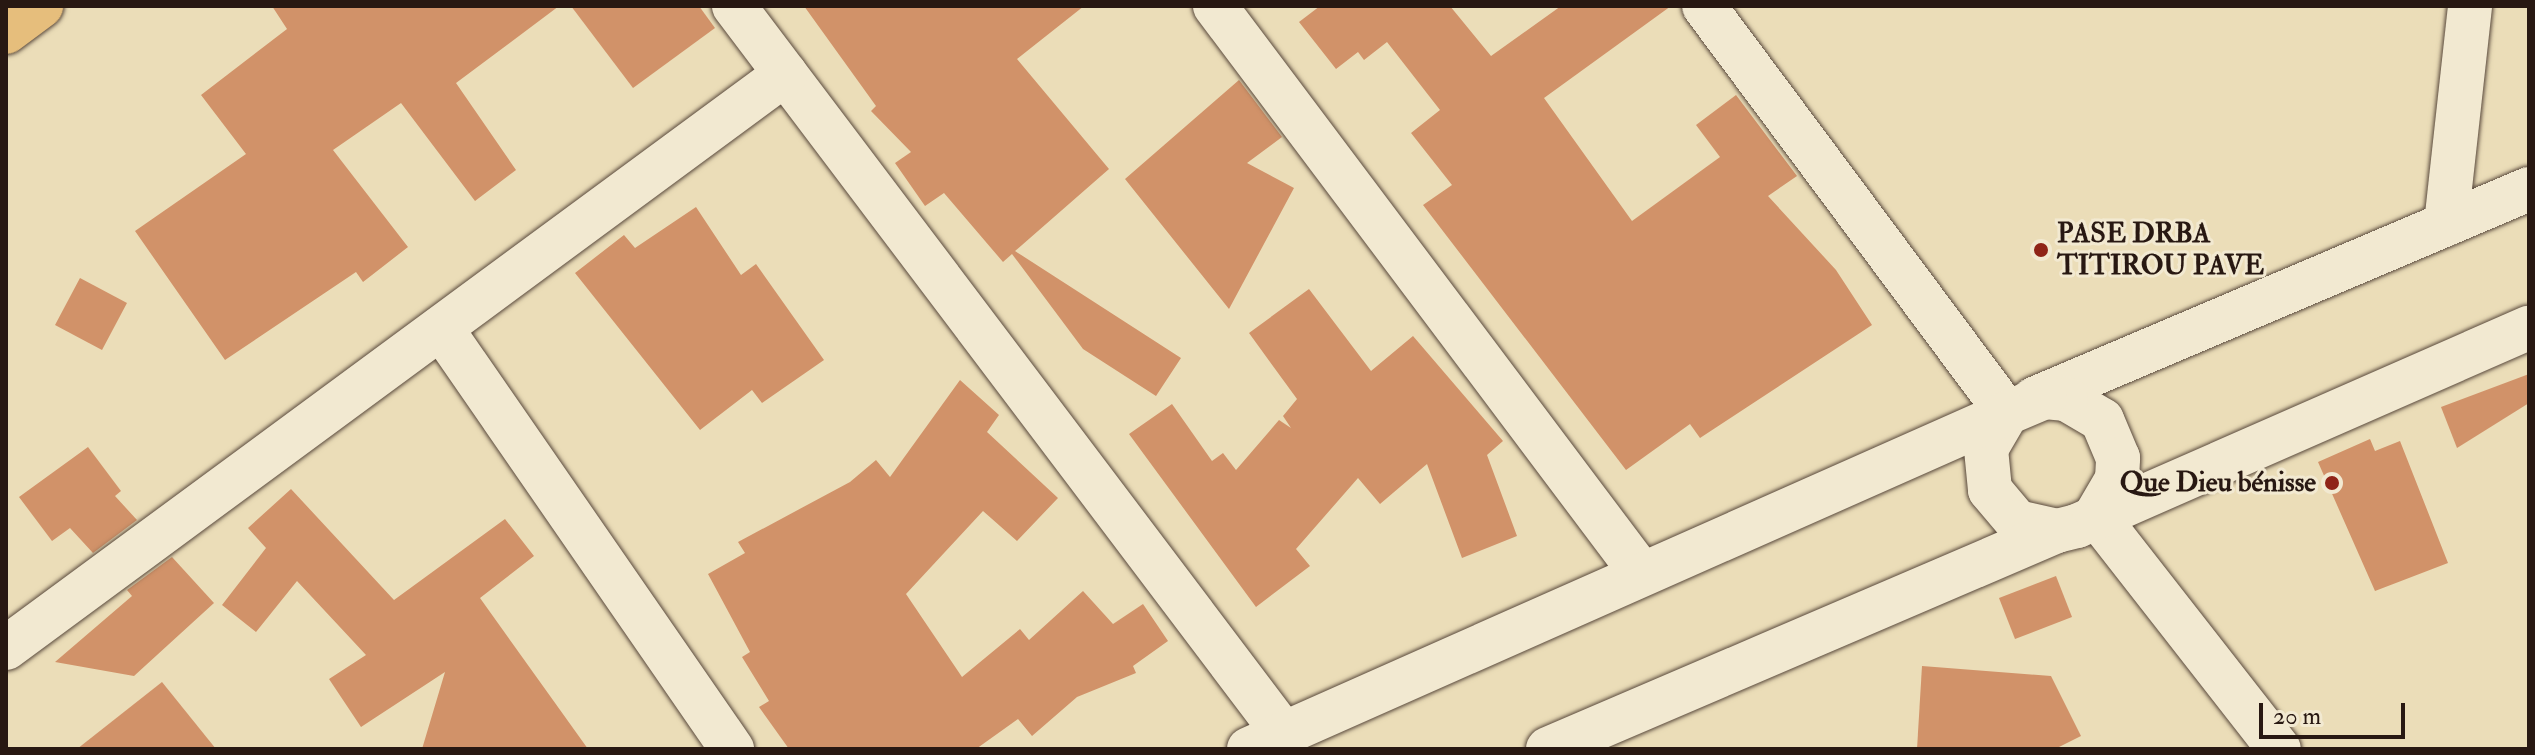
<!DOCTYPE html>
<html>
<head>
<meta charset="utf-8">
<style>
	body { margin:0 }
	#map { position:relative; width:2535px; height:755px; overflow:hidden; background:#ebddb8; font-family:"IM FELL Double Pica",serif }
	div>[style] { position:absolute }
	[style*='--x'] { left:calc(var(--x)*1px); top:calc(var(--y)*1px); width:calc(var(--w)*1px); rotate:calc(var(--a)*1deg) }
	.building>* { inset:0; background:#d19269 }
	.roads { filter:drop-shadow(0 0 2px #59493c) drop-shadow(0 0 2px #59493c) }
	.minor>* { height:44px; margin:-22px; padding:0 22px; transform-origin:22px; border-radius:22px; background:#f2e9d1 }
	.tertiary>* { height:44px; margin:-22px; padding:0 22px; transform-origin:22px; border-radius:22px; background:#f2e9d1 }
	.primary>* { height:44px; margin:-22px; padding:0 22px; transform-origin:22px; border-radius:22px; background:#e6be7c }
	.dots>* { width:22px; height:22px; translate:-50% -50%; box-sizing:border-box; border:4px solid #f2e9d1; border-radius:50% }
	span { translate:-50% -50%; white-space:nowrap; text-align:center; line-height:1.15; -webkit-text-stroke:6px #f2e9d1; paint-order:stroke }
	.poi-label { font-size:28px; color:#281812; font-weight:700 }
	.left { translate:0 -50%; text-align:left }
	.right { translate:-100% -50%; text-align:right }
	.frame { position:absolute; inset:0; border:8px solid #281812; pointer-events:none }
	.scale { position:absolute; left:2259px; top:703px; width:146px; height:36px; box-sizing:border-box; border:4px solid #281812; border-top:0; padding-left:10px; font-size:24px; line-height:28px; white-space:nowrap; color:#281812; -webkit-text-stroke:6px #f2e9d1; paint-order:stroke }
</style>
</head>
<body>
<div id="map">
	<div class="building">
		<div style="clip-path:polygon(272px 6px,559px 6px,456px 83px,516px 170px,475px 201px,401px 103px,333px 150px,408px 247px,363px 282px,356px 272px,225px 360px,135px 231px,246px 154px,201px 95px,287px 29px)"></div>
		<div style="clip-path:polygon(571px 6px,699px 6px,715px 28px,633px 88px)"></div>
		<div style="clip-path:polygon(804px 6px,1084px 6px,1017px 59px,1109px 169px,1015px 251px,1181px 358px,1156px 396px,1083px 349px,1012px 254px,1003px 262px,944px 193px,925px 206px,895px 163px,911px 152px,871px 111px,876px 106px)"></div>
		<div style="clip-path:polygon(1320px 6px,1450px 6px,1491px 56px,1561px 6px,1671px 6px,1544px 98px,1632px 221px,1720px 157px,1696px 125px,1736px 95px,1797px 176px,1768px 196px,1836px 270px,1872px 325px,1700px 438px,1690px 424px,1626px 470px,1423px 205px,1452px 185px,1411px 133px,1440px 110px,1387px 42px,1364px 60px,1358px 52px,1336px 69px,1299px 22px)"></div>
		<div style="clip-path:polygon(1239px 80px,1282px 137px,1247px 163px,1294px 188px,1229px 309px,1125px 179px)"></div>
		<div style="clip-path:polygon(696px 207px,741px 275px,756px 264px,824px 360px,762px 403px,752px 390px,700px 430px,575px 273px,624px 235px,635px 248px)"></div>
		<div style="clip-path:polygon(80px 278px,127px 303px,102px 350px,55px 325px)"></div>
		<div style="clip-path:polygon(1309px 289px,1371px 371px,1413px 336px,1503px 441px,1487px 455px,1517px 536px,1462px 558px,1427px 464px,1380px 504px,1358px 478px,1296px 549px,1310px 566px,1256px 607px,1129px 434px,1172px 404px,1212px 461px,1223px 453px,1236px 470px,1279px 420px,1291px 428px,1283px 416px,1297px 399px,1249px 333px)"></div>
		<div style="clip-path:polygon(2529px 374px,2529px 403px,2457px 448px,2441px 407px)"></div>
		<div style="clip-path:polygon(960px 380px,999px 415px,987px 432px,1058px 498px,1017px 541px,983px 511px,906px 594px,962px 677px,1020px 629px,1029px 640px,1083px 591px,1113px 624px,1143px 604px,1168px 641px,1133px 666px,1136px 673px,1077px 697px,1032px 736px,1018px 719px,976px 749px,789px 749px,759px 707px,769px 701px,742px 657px,750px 652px,708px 574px,745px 553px,738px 542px,850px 482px,876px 460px,890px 477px)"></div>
		<div style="clip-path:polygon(2370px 439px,2375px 451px,2400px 441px,2448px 563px,2375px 591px,2318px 462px)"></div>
		<div style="clip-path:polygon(88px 447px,121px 491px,115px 496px,137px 520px,93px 553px,70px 528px,52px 541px,19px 497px)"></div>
		<div style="clip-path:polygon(291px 489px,394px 600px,505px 519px,534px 556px,480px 598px,588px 749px,422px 749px,445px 672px,361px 727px,329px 679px,366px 655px,297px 581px,256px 632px,222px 605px,266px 548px,248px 528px)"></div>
		<div style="clip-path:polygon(172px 557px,214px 603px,134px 676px,55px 662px,132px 596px,127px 590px)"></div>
		<div style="clip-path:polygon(2056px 576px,2072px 617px,2015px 639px,1999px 598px)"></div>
		<div style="clip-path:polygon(1922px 666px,2051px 676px,2081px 736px,2055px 749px,1917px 749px)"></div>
		<div style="clip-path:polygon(162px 682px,216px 749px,77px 749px)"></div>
	</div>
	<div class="roads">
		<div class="minor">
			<div style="--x:734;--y:6;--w:912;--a:52.93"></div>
			<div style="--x:1215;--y:6;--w:709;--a:53.08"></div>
			<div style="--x:1704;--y:6;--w:507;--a:53.33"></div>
			<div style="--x:2446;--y:224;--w:219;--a:-83.7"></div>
			<div style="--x:441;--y:328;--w:512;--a:55.35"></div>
			<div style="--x:2096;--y:515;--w:297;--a:52"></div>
			<div style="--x:6;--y:648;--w:968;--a:-36.38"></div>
		</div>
		<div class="tertiary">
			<div style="--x:2034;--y:399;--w:538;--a:-22.99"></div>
			<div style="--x:2096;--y:515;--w:42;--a:-59.7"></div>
			<div style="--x:2117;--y:479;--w:21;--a:-87"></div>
			<div style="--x:2118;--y:458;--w:41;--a:-112.8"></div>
			<div style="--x:2102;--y:420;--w:42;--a:-149.7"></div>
			<div style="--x:2066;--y:399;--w:21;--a:-175"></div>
			<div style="--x:2045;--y:397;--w:41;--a:157.2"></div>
			<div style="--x:2007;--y:413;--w:42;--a:120.3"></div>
			<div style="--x:1986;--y:449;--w:41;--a:84.4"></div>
			<div style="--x:1990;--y:490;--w:42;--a:49.8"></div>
			<div style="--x:2017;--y:522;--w:41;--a:12.7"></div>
			<div style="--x:2057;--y:531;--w:21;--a:-14"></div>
			<div style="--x:2077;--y:526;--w:493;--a:-23.7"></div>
			<div style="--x:1249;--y:749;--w:829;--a:-23.91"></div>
			<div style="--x:1548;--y:749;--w:554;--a:-23.19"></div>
		</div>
		<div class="primary">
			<div style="--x:6;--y:32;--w:44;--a:-36.6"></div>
		</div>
	</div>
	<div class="dots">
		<div style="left:2041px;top:250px;background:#8f2418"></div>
		<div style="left:2332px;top:483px;background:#8f2418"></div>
	</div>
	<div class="poi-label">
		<span class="left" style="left:2057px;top:250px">PASE DRBA<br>TITIROU PAVE</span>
		<span class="right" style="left:2316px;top:483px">Que Dieu bénisse</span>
	</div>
	<div class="frame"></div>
	<div class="scale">20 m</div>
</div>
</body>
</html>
